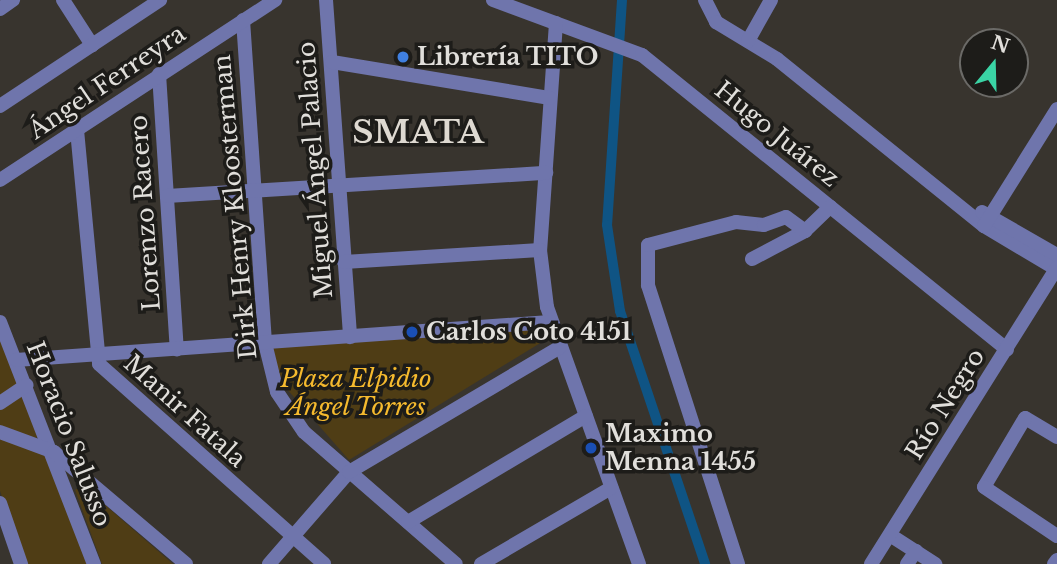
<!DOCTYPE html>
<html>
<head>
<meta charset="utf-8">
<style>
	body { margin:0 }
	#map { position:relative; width:1057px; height:564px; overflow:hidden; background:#38342e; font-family:"Libre Baskerville",serif }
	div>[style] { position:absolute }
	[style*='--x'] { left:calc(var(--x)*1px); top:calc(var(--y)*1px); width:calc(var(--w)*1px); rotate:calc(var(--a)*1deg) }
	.green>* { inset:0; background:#4f3d15 }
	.canal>* { height:10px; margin:-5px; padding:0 5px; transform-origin:5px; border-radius:5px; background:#0f5484 }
	.minor>* { height:14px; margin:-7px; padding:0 7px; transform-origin:7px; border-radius:7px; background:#6f75ac }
	.dots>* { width:19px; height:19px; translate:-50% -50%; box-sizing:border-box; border:4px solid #1d1c19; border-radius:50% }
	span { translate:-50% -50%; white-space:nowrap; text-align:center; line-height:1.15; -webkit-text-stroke:7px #1d1c19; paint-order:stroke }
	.poi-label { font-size:24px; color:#e1dfdb; font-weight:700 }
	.left { translate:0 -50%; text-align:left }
	.street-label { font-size:24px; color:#e1dfdb }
	.park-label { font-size:24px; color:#f5ba2e; font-style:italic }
	.district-label { font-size:32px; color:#ded9d1; font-weight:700 }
	.north { position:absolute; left:959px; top:28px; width:70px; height:70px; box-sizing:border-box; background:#1d1c19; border:2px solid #6b6a67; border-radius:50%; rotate:19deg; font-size:19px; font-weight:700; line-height:28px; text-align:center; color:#e1dfdb }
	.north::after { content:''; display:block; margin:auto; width:24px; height:32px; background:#3ad4a5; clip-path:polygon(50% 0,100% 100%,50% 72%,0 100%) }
</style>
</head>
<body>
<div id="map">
	<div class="green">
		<div style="clip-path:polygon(534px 328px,542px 342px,349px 460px,279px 380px,273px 345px)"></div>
		<div style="clip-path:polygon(0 329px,18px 384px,0 395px)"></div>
		<div style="clip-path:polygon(25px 394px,39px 436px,34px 439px,0 427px,0 407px)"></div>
		<div style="clip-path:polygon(0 437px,48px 454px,90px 564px,26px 564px,0 491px)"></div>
		<div style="clip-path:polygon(82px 485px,173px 564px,102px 564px,75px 490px)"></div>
	</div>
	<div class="canal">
		<div style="--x:622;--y:0;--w:225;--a:93.8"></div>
		<div style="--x:607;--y:225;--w:87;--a:81.4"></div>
		<div style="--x:620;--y:311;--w:267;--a:71.4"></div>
	</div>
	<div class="minor">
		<div style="--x:63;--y:0;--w:54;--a:57.2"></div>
		<div style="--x:326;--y:0;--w:338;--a:85.9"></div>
		<div style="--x:493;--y:0;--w:159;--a:20.3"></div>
		<div style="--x:642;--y:55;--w:469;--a:38.9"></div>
		<div style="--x:705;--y:0;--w:25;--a:63"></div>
		<div style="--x:716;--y:22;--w:71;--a:31.2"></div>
		<div style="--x:777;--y:59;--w:266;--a:38.9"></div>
		<div style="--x:984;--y:226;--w:84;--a:30.8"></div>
		<div style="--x:0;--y:9;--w:16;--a:-35"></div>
		<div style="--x:243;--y:20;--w:324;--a:86.1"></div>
		<div style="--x:265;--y:343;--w:50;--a:76.2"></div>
		<div style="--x:277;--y:392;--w:48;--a:56"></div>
		<div style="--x:304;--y:432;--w:201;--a:41"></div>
		<div style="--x:556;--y:23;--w:228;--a:94"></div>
		<div style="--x:540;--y:250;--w:57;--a:83"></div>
		<div style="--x:547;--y:307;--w:273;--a:70.3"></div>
		<div style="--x:748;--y:41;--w:47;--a:-60.7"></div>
		<div style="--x:332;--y:62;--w:221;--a:9.4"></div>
		<div style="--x:159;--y:74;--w:276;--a:86.3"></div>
		<div style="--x:0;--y:106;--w:192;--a:-33.5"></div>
		<div style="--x:77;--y:130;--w:235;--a:84.6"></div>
		<div style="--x:99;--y:364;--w:301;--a:41.6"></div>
		<div style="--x:0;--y:180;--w:329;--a:-33.2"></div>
		<div style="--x:167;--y:196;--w:380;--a:-3.5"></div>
		<div style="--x:982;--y:212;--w:86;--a:29.8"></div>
		<div style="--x:984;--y:226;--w:138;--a:-58"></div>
		<div style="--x:752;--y:259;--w:60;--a:-27.8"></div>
		<div style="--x:805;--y:231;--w:35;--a:-44"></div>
		<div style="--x:344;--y:262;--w:196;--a:-3.5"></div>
		<div style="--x:0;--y:322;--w:260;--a:68.8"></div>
		<div style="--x:16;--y:360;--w:535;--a:-4.07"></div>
		<div style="--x:0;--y:403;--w:32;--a:-34"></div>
		<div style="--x:0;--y:432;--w:58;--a:20.3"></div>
		<div style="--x:54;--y:452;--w:173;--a:40.3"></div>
		<div style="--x:1057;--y:437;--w:37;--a:-149"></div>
		<div style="--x:1025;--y:418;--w:80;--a:120.7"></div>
		<div style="--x:984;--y:487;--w:88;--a:33.9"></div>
		<div style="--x:0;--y:503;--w:65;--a:71"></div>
		<div style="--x:408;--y:522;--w:207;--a:-30.8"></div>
		<div style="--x:890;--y:535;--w:54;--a:32.8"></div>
		<div style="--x:269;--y:564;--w:122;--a:-49"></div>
		<div style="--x:349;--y:472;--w:245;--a:-30.6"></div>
		<div style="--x:481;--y:564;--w:151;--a:-30.3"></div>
		<div style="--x:738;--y:564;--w:293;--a:-107.9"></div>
		<div style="--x:648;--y:285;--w:40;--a:-90"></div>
		<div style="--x:648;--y:245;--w:91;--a:-14.6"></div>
		<div style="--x:736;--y:222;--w:28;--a:6"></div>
		<div style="--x:764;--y:225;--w:23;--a:-20"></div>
		<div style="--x:786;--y:217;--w:24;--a:36"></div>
		<div style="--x:871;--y:564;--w:350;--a:-57.9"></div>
		<div style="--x:907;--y:564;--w:16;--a:-55"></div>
		<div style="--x:1054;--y:564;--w:5;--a:-53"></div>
	</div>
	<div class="dots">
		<div style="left:403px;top:57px;background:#3f7fe0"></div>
		<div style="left:412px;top:332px;background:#1a4fb4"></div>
		<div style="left:591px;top:448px;background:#1a4fb4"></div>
	</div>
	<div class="poi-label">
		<span class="left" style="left:417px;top:57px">Librería TITO</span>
		<span class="left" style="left:426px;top:332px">Carlos Coto 4151</span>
		<span class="left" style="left:605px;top:448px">Maximo<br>Menna 1455</span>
	</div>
	<div class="street-label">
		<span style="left:107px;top:82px;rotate:-34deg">Ángel Ferreyra</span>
		<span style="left:777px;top:134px;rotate:39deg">Hugo Juárez</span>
		<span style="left:315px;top:170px;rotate:-94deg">Miguel Ángel Palacio</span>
		<span style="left:235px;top:207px;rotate:-95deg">Dirk Henry Kloosterman</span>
		<span style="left:145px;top:213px;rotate:-94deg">Lorenzo Racero</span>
		<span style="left:945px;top:404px;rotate:-58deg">Río Negro</span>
		<span style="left:185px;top:411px;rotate:42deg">Manir Fatala</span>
		<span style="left:69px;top:434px;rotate:69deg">Horacio Salusso</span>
	</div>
	<div class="park-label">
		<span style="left:356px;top:393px">Plaza Elpidio<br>Ángel Torres</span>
	</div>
	<div class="district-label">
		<span style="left:418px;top:132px">SMATA</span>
	</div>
	<div class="north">N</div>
</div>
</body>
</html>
